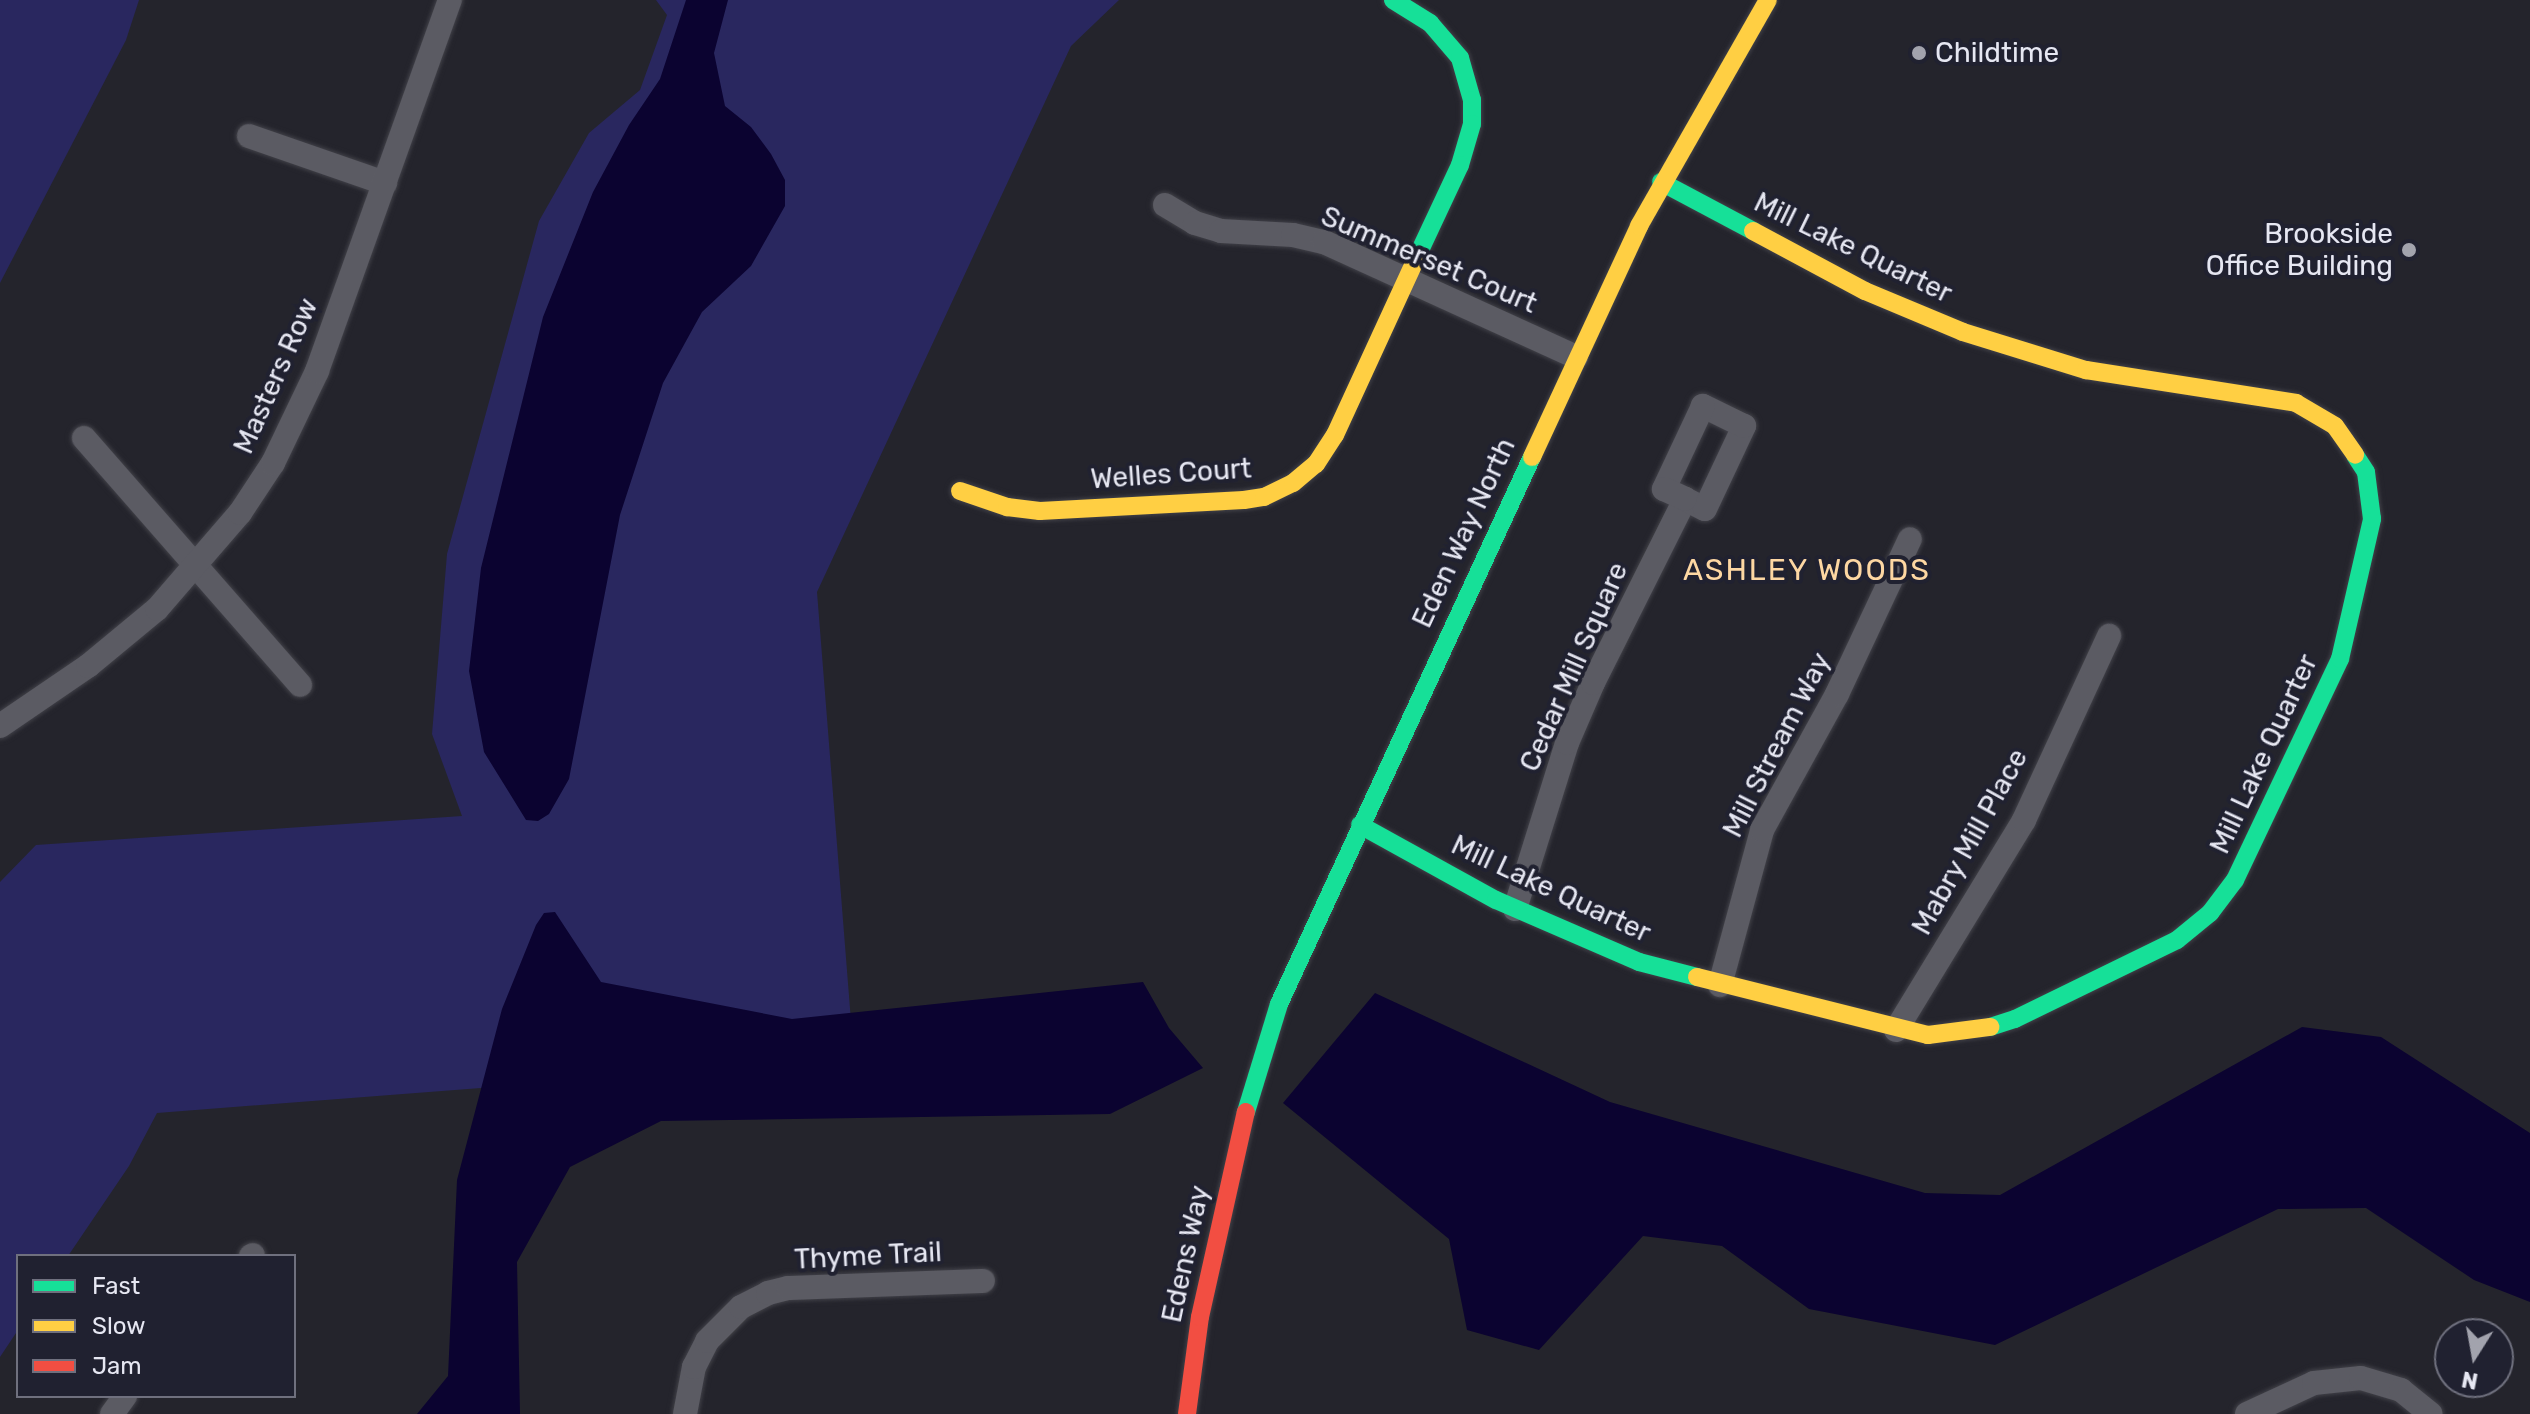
<!DOCTYPE html>
<html>
<head>
<meta charset="utf-8">
<style>
	body { margin:0 }
	#map { position:relative; width:2530px; height:1414px; overflow:hidden; background:#24242c; font-family:Rubik,sans-serif }
	div>[style] { position:absolute }
	[style*='--x'] { left:calc(var(--x)*1px); top:calc(var(--y)*1px); width:calc(var(--w)*1px); rotate:calc(var(--a)*1deg) }
	.green>* { inset:0; background:#29275f }
	.water>* { inset:0; background:#0b0330 }
	.roads { filter:drop-shadow(0 0 2px #414148) drop-shadow(0 0 2px #414148) }
	.street>* { height:24px; margin:-12px; padding:0 12px; transform-origin:12px; border-radius:12px; background:#5b5b63 }
	.fast>* { height:18px; margin:-9px; padding:0 9px; transform-origin:9px; border-radius:9px; background:#16e098 }
	.slow>* { height:18px; margin:-9px; padding:0 9px; transform-origin:9px; border-radius:9px; background:#ffcf43 }
	.jam>* { height:18px; margin:-9px; padding:0 9px; transform-origin:9px; border-radius:9px; background:#f24e42 }
	.dots>* { width:22px; height:22px; translate:-50% -50%; box-sizing:border-box; border:4px solid #202130; border-radius:50% }
	span { translate:-50% -50%; white-space:nowrap; text-align:center; line-height:1.15; -webkit-text-stroke:8px #202130; paint-order:stroke }
	.poi-label { font-size:28px; color:#e6e7f2 }
	.left { translate:0 -50%; text-align:left }
	.right { translate:-100% -50%; text-align:right }
	.street-label { font-size:28px; color:#e6e7f2 }
	.neighbourhood-label { font-size:30px; color:#fdd7a2; letter-spacing:2px }
	.legend { position:absolute; left:16px; top:1254px; width:280px; height:144px; box-sizing:border-box; background:#202130; border:2px solid #6f707e; margin:0; padding:10px 14px; list-style:none; font-size:24px; color:#e6e7f2 }
	.legend li { display:flex; align-items:center; gap:16px; height:40px }
	.legend b { width:40px; border:2px solid #6f707e }
	.north { position:absolute; left:2434px; top:1318px; width:80px; height:80px; box-sizing:border-box; background:#202130; border:2px solid #6f707e; border-radius:50%; rotate:191deg; font-size:22px; font-weight:700; line-height:32px; text-align:center; color:#e6e7f2 }
	.north::after { content:''; display:block; margin:auto; width:28px; height:36px; background:#a2a3ad; clip-path:polygon(50% 0,100% 100%,50% 72%,0 100%) }
</style>
</head>
<body>
<div id="map">
	<div class="green">
		<div style="clip-path:polygon(0 0,139px 0,126px 40px,0 283px)"></div>
		<div style="clip-path:polygon(656px 0,1119px 0,1071px 46px,817px 592px,854px 1059px,157px 1113px,129px 1166px,68px 1256px,18px 1256px,18px 1330px,0 1357px,0 882px,36px 845px,462px 816px,432px 734px,447px 554px,539px 221px,589px 133px,640px 90px,667px 15px)"></div>
	</div>
	<div class="water">
		<div style="clip-path:polygon(686px 0,728px 0,714px 53px,725px 106px,751px 127px,771px 154px,785px 180px,785px 206px,751px 266px,702px 312px,663px 383px,620px 515px,569px 779px,549px 814px,538px 821px,526px 820px,484px 752px,469px 671px,481px 568px,543px 317px,593px 192px,629px 125px,660px 79px)"></div>
		<div style="clip-path:polygon(555px 912px,601px 982px,792px 1019px,1143px 982px,1169px 1028px,1203px 1068px,1110px 1114px,661px 1121px,570px 1167px,517px 1262px,520px 1414px,417px 1414px,448px 1376px,457px 1180px,502px 1009px,536px 925px,544px 913px)"></div>
		<div style="clip-path:polygon(1375px 993px,1610px 1102px,1925px 1193px,2000px 1195px,2302px 1027px,2381px 1037px,2530px 1133px,2530px 1302px,2474px 1280px,2366px 1208px,2278px 1209px,1995px 1345px,1809px 1309px,1722px 1246px,1643px 1236px,1539px 1350px,1467px 1330px,1449px 1239px,1283px 1103px)"></div>
	</div>
	<div class="roads">
		<div class="street">
			<div style="--x:249;--y:136;--w:144;--a:19.1"></div>
			<div style="--x:1165;--y:205;--w:35;--a:31"></div>
			<div style="--x:1195;--y:223;--w:27;--a:17"></div>
			<div style="--x:1221;--y:231;--w:72;--a:3.2"></div>
			<div style="--x:1293;--y:235;--w:32;--a:13"></div>
			<div style="--x:1324;--y:242;--w:277;--a:24.5"></div>
			<div style="--x:84;--y:438;--w:328;--a:48.8"></div>
			<div style="--x:0;--y:726;--w:107;--a:-34.3"></div>
			<div style="--x:88;--y:666;--w:89;--a:-39.6"></div>
			<div style="--x:157;--y:609;--w:127;--a:-49.2"></div>
			<div style="--x:240;--y:513;--w:60;--a:-56.6"></div>
			<div style="--x:273;--y:463;--w:102;--a:-64.4"></div>
			<div style="--x:317;--y:371;--w:394;--a:-70.3"></div>
			<div style="--x:1515;--y:909;--w:174;--a:-72.6"></div>
			<div style="--x:1567;--y:743;--w:65;--a:-66.6"></div>
			<div style="--x:1593;--y:683;--w:206;--a:-63.4"></div>
			<div style="--x:1685;--y:499;--w:22;--a:27"></div>
			<div style="--x:1705;--y:509;--w:92;--a:-64.8"></div>
			<div style="--x:1744;--y:426;--w:46;--a:-154"></div>
			<div style="--x:1703;--y:406;--w:92;--a:115.2"></div>
			<div style="--x:1664;--y:489;--w:23;--a:25"></div>
			<div style="--x:1720;--y:985;--w:161;--a:-74.8"></div>
			<div style="--x:1762;--y:830;--w:155;--a:-61.1"></div>
			<div style="--x:1837;--y:694;--w:171;--a:-64.8"></div>
			<div style="--x:1896;--y:1030;--w:246;--a:-58.6"></div>
			<div style="--x:2024;--y:820;--w:203;--a:-65.2"></div>
			<div style="--x:251;--y:1256;--w:2;--a:-27"></div>
			<div style="--x:112;--y:1414;--w:22;--a:-54"></div>
			<div style="--x:685;--y:1414;--w:48;--a:-79.2"></div>
			<div style="--x:694;--y:1367;--w:29;--a:-63"></div>
			<div style="--x:707;--y:1341;--w:48;--a:-45"></div>
			<div style="--x:741;--y:1307;--w:30;--a:-27"></div>
			<div style="--x:768;--y:1293;--w:21;--a:-14"></div>
			<div style="--x:788;--y:1288;--w:195;--a:-2.1"></div>
			<div style="--x:2247;--y:1414;--w:74;--a:-24.8"></div>
			<div style="--x:2314;--y:1383;--w:47;--a:-6.1"></div>
			<div style="--x:2361;--y:1378;--w:42;--a:16.7"></div>
			<div style="--x:2401;--y:1390;--w:38;--a:39"></div>
		</div>
		<div class="fast">
			<div style="--x:1393;--y:0;--w:44;--a:31.9"></div>
			<div style="--x:1430;--y:23;--w:46;--a:49.4"></div>
			<div style="--x:1460;--y:58;--w:44;--a:74.1"></div>
			<div style="--x:1472;--y:100;--w:24;--a:90"></div>
			<div style="--x:1472;--y:124;--w:43;--a:106.3"></div>
			<div style="--x:1460;--y:165;--w:106;--a:115.1"></div>
			<div style="--x:1661;--y:182;--w:104;--a:28"></div>
			<div style="--x:1360;--y:825;--w:155;--a:28.9"></div>
			<div style="--x:1496;--y:900;--w:156;--a:23.4"></div>
			<div style="--x:1639;--y:962;--w:60;--a:14.5"></div>
			<div style="--x:1990;--y:1027;--w:26;--a:-18"></div>
			<div style="--x:2015;--y:1019;--w:180;--a:-26"></div>
			<div style="--x:2177;--y:940;--w:43;--a:-39.3"></div>
			<div style="--x:2210;--y:913;--w:41;--a:-52.9"></div>
			<div style="--x:2235;--y:880;--w:245;--a:-64.6"></div>
			<div style="--x:2340;--y:659;--w:144;--a:-77.1"></div>
			<div style="--x:2372;--y:519;--w:47;--a:-97.3"></div>
			<div style="--x:2366;--y:472;--w:20;--a:-123"></div>
			<div style="--x:1246;--y:1112;--w:113;--a:-73"></div>
			<div style="--x:1279;--y:1004;--w:603;--a:-65.18"></div>
		</div>
		<div class="slow">
			<div style="--x:1753;--y:231;--w:127;--a:28.2"></div>
			<div style="--x:1865;--y:291;--w:106;--a:22.7"></div>
			<div style="--x:1963;--y:332;--w:129;--a:17.2"></div>
			<div style="--x:2086;--y:370;--w:213;--a:8.9"></div>
			<div style="--x:2296;--y:403;--w:45;--a:30.5"></div>
			<div style="--x:2335;--y:426;--w:35;--a:55"></div>
			<div style="--x:1532;--y:457;--w:255;--a:-65.1"></div>
			<div style="--x:1639;--y:226;--w:260;--a:-60.3"></div>
			<div style="--x:960;--y:491;--w:50;--a:18.8"></div>
			<div style="--x:1007;--y:507;--w:33;--a:7"></div>
			<div style="--x:1040;--y:511;--w:204;--a:-3.1"></div>
			<div style="--x:1244;--y:500;--w:20;--a:-9"></div>
			<div style="--x:1264;--y:497;--w:32;--a:-26"></div>
			<div style="--x:1293;--y:483;--w:30;--a:-40"></div>
			<div style="--x:1316;--y:464;--w:35;--a:-57"></div>
			<div style="--x:1335;--y:435;--w:192;--a:-65.3"></div>
			<div style="--x:1697;--y:977;--w:238;--a:14.1"></div>
			<div style="--x:1928;--y:1035;--w:63;--a:-7.4"></div>
		</div>
		<div class="jam">
			<div style="--x:1187;--y:1414;--w:98;--a:-82.4"></div>
			<div style="--x:1200;--y:1317;--w:210;--a:-77.4"></div>
		</div>
	</div>
	<div class="dots">
		<div style="left:1919px;top:53px;background:#a2a3ad"></div>
		<div style="left:2409px;top:250px;background:#a2a3ad"></div>
	</div>
	<div class="poi-label">
		<span class="left" style="left:1935px;top:53px">Childtime</span>
		<span class="right" style="left:2393px;top:250px">Brookside<br>Office Building</span>
	</div>
	<div class="street-label">
		<span style="left:1853px;top:248px;rotate:26deg">Mill Lake Quarter</span>
		<span style="left:1429px;top:260px;rotate:23deg">Summerset Court</span>
		<span style="left:276px;top:376px;rotate:-66deg">Masters Row</span>
		<span style="left:1171px;top:474px;rotate:-4deg">Welles Court</span>
		<span style="left:1464px;top:533px;rotate:-65deg">Eden Way North</span>
		<span style="left:1574px;top:667px;rotate:-66deg">Cedar Mill Square</span>
		<span style="left:1777px;top:745px;rotate:-63deg">Mill Stream Way</span>
		<span style="left:2264px;top:754px;rotate:-65deg">Mill Lake Quarter</span>
		<span style="left:1970px;top:842px;rotate:-61deg">Mabry Mill Place</span>
		<span style="left:1551px;top:889px;rotate:25deg">Mill Lake Quarter</span>
		<span style="left:1186px;top:1254px;rotate:-78deg">Edens Way</span>
		<span style="left:868px;top:1256px;rotate:-3deg">Thyme Trail</span>
	</div>
	<div class="neighbourhood-label">
		<span style="left:1807px;top:570px">ASHLEY WOODS</span>
	</div>
	<ul class="legend">
	<li><b style="height:10px;background:#16e098"></b>Fast</li>
	<li><b style="height:10px;background:#ffcf43"></b>Slow</li>
	<li><b style="height:10px;background:#f24e42"></b>Jam</li>
	</ul>
	<div class="north">N</div>
</div>
</body>
</html>
